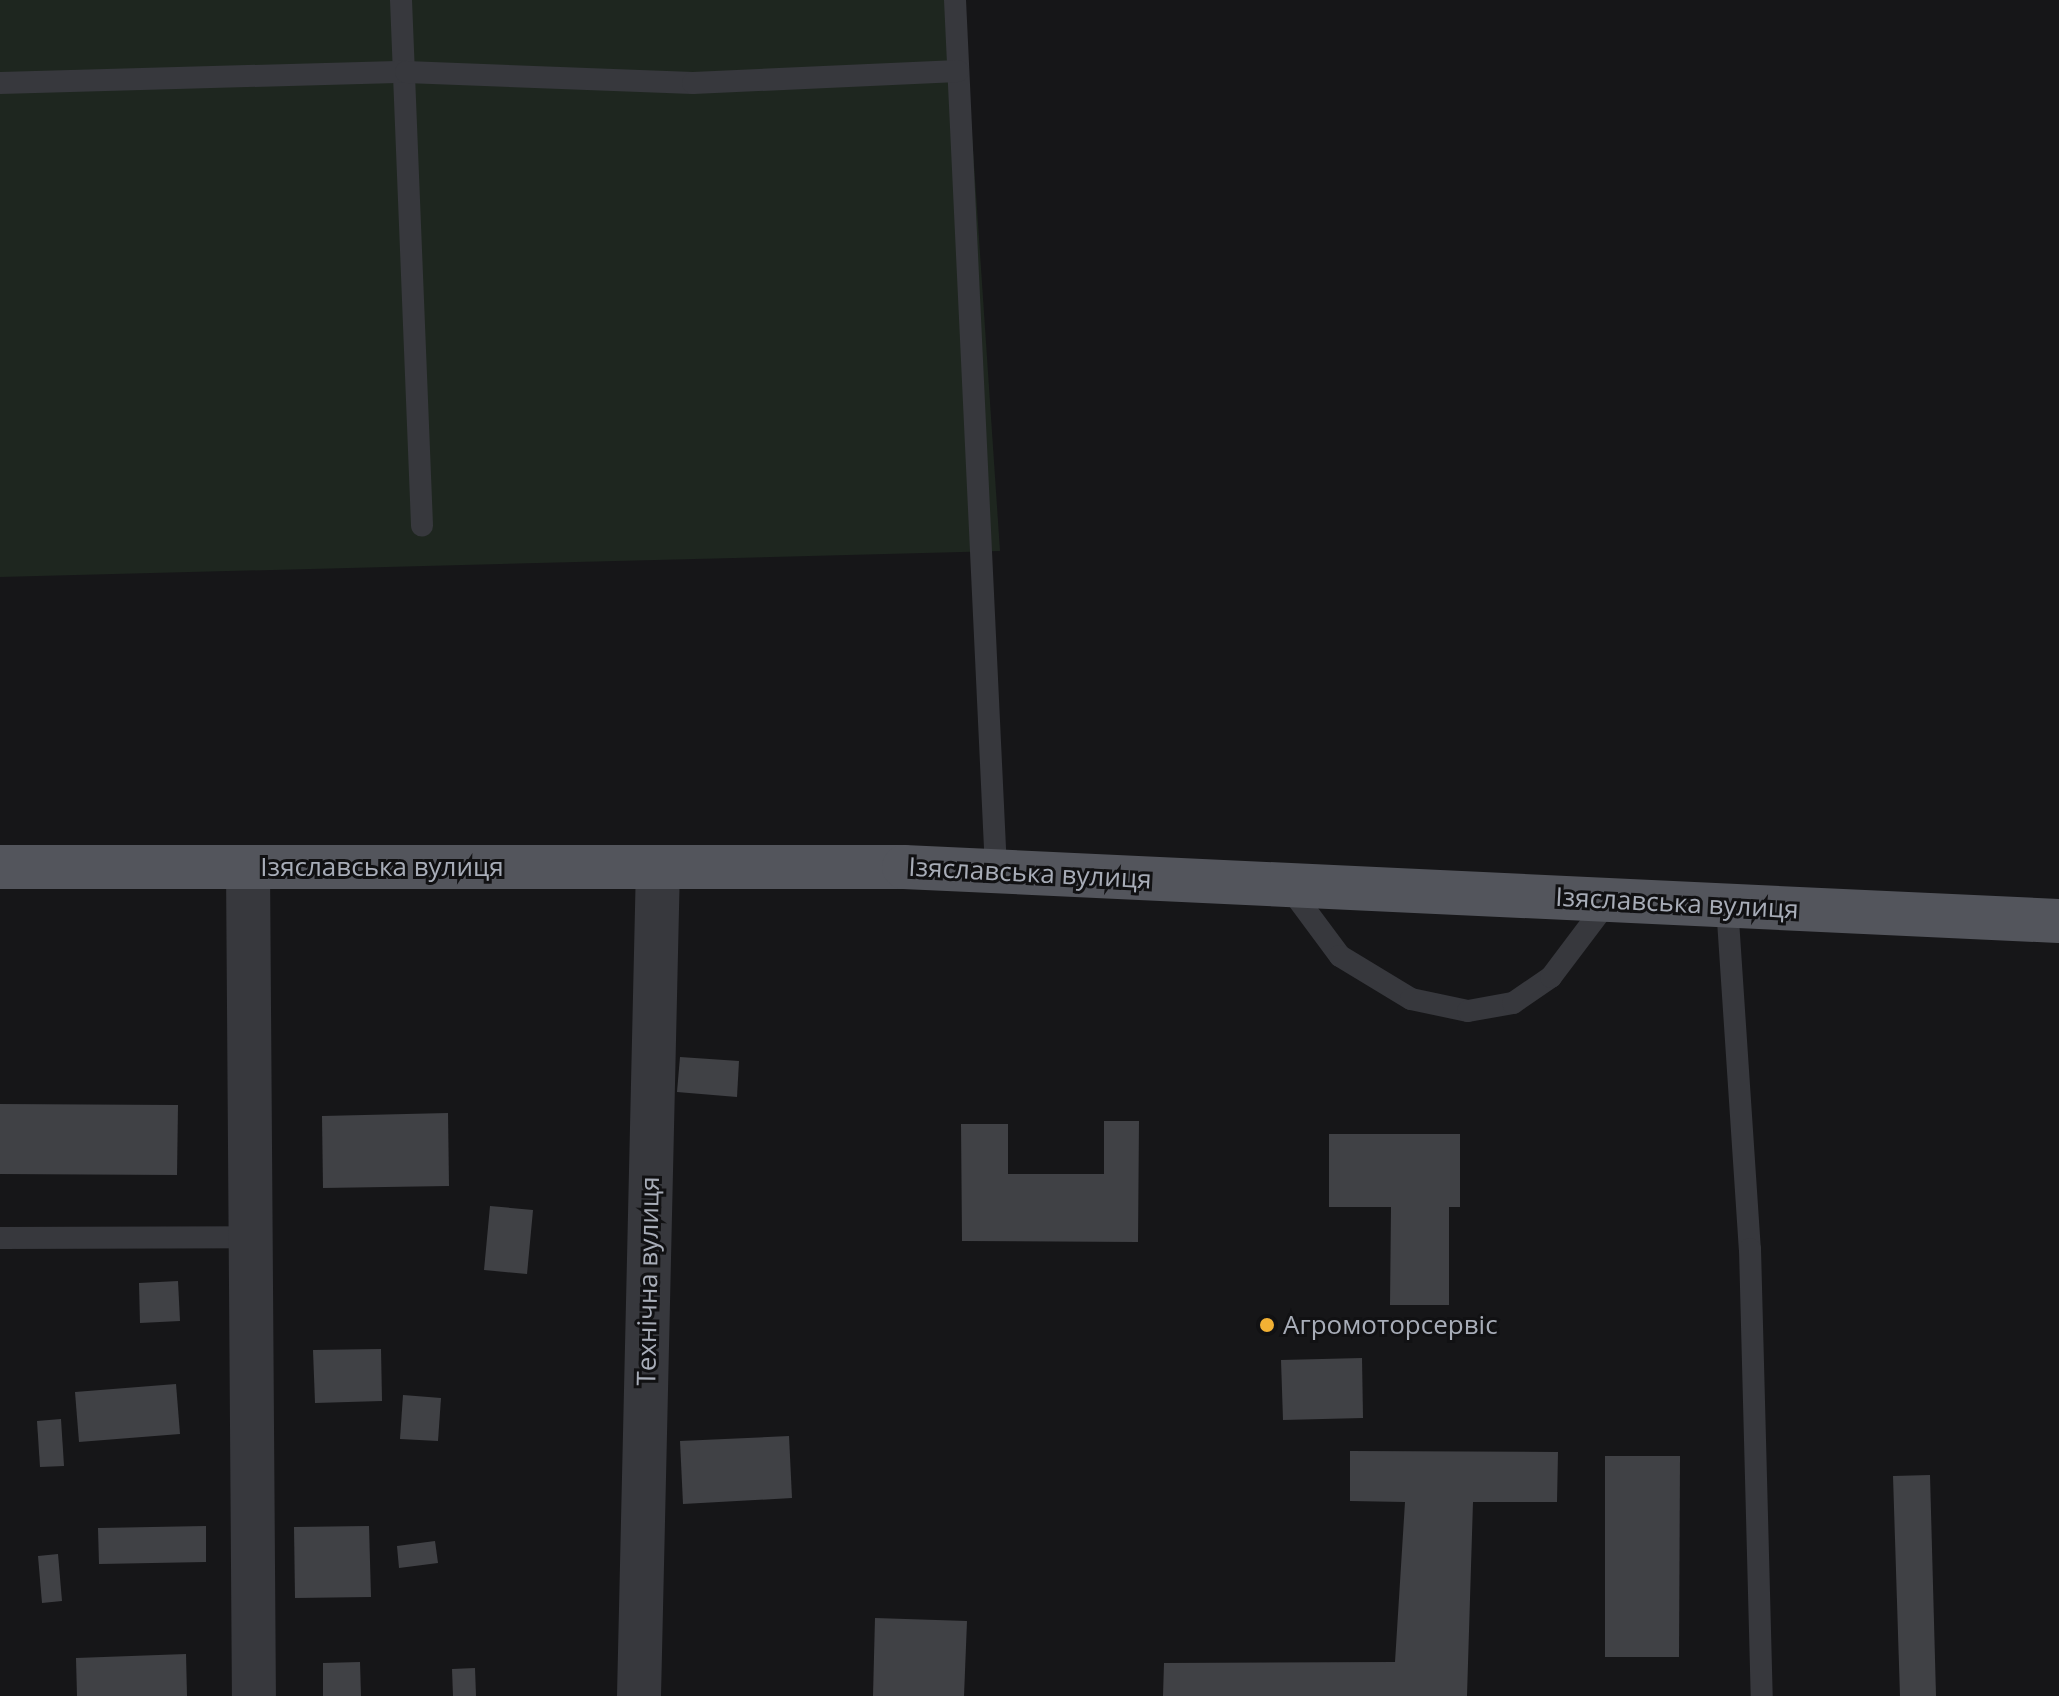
<!DOCTYPE html>
<html>
<head>
<meta charset="utf-8">
<style>
	body { margin:0 }
	#map { position:relative; width:2059px; height:1696px; overflow:hidden; background:#161618; font-family:"Open Sans",sans-serif }
	div>[style] { position:absolute }
	[style*='--x'] { left:calc(var(--x)*1px); top:calc(var(--y)*1px); width:calc(var(--w)*1px); rotate:calc(var(--a)*1deg) }
	.green>* { inset:0; background:#1e261f }
	.building>* { inset:0; background:#404145 }
	.service>* { height:22px; margin:-11px; padding:0 11px; transform-origin:11px; border-radius:11px; background:#37383d }
	.minor>* { height:44px; margin:-22px; padding:0 22px; transform-origin:22px; border-radius:22px; background:#37383d }
	.primary>* { height:44px; margin:-22px; padding:0 22px; transform-origin:22px; border-radius:22px; background:#53555c }
	.dots>* { width:22px; height:22px; translate:-50% -50%; box-sizing:border-box; border:4px solid #111113; border-radius:50% }
	span { translate:-50% -50%; white-space:nowrap; text-align:center; line-height:1.15; -webkit-text-stroke:6px #111113; paint-order:stroke }
	.street-label { font-size:26px; color:#a8adb8 }
	.poi-label { font-size:26px; color:#a8adb8 }
	.left { translate:0 -50%; text-align:left }
</style>
</head>
<body>
<div id="map">
	<div class="green">
		<div style="clip-path:polygon(0 0,963px 0,1000px 551px,0 577px)"></div>
	</div>
	<div class="building">
		<div style="clip-path:polygon(680px 1057px,739px 1061px,737px 1097px,677px 1092px)"></div>
		<div style="clip-path:polygon(0 1104px,178px 1105px,177px 1175px,0 1174px)"></div>
		<div style="clip-path:polygon(448px 1113px,449px 1186px,323px 1188px,322px 1116px)"></div>
		<div style="clip-path:polygon(1104px 1121px,1139px 1121px,1138px 1242px,962px 1241px,961px 1124px,1008px 1124px,1008px 1174px,1104px 1174px)"></div>
		<div style="clip-path:polygon(1329px 1134px,1460px 1134px,1460px 1207px,1449px 1207px,1449px 1305px,1390px 1305px,1391px 1207px,1329px 1207px)"></div>
		<div style="clip-path:polygon(490px 1206px,533px 1210px,527px 1274px,484px 1270px)"></div>
		<div style="clip-path:polygon(178px 1281px,180px 1321px,140px 1323px,139px 1283px)"></div>
		<div style="clip-path:polygon(381px 1349px,382px 1401px,315px 1403px,313px 1350px)"></div>
		<div style="clip-path:polygon(1362px 1358px,1363px 1418px,1283px 1420px,1281px 1360px)"></div>
		<div style="clip-path:polygon(176px 1384px,180px 1434px,79px 1442px,75px 1392px)"></div>
		<div style="clip-path:polygon(403px 1395px,441px 1398px,438px 1441px,400px 1439px)"></div>
		<div style="clip-path:polygon(61px 1419px,64px 1466px,40px 1467px,37px 1421px)"></div>
		<div style="clip-path:polygon(789px 1436px,792px 1498px,683px 1504px,680px 1441px)"></div>
		<div style="clip-path:polygon(1350px 1451px,1558px 1452px,1557px 1502px,1473px 1502px,1467px 1696px,1163px 1696px,1164px 1663px,1395px 1662px,1405px 1502px,1350px 1501px)"></div>
		<div style="clip-path:polygon(1605px 1456px,1680px 1456px,1679px 1657px,1605px 1657px)"></div>
		<div style="clip-path:polygon(1930px 1475px,1936px 1696px,1900px 1696px,1893px 1476px)"></div>
		<div style="clip-path:polygon(206px 1526px,206px 1562px,99px 1564px,98px 1528px)"></div>
		<div style="clip-path:polygon(369px 1526px,371px 1597px,295px 1598px,294px 1527px)"></div>
		<div style="clip-path:polygon(435px 1541px,438px 1563px,399px 1568px,397px 1546px)"></div>
		<div style="clip-path:polygon(58px 1554px,62px 1601px,42px 1603px,38px 1556px)"></div>
		<div style="clip-path:polygon(875px 1618px,967px 1621px,964px 1696px,873px 1696px)"></div>
		<div style="clip-path:polygon(186px 1654px,187px 1696px,77px 1696px,76px 1658px)"></div>
		<div style="clip-path:polygon(360px 1662px,361px 1696px,323px 1696px,323px 1663px)"></div>
		<div style="clip-path:polygon(475px 1668px,476px 1696px,453px 1696px,452px 1669px)"></div>
	</div>
	<div class="service">
		<div style="--x:401;--y:0;--w:526;--a:87.71"></div>
		<div style="--x:955;--y:0;--w:872;--a:87.3"></div>
		<div style="--x:0;--y:83;--w:406;--a:-1.6"></div>
		<div style="--x:406;--y:72;--w:287;--a:2.2"></div>
		<div style="--x:693;--y:83;--w:265;--a:-2.6"></div>
		<div style="--x:1288;--y:886;--w:87;--a:53.4"></div>
		<div style="--x:1340;--y:956;--w:83;--a:31.2"></div>
		<div style="--x:1411;--y:999;--w:58;--a:11.9"></div>
		<div style="--x:1468;--y:1011;--w:46;--a:-10.1"></div>
		<div style="--x:1513;--y:1003;--w:46;--a:-34.4"></div>
		<div style="--x:1551;--y:977;--w:96;--a:-53"></div>
		<div style="--x:1727;--y:905;--w:345;--a:86.2"></div>
		<div style="--x:1750;--y:1249;--w:447;--a:88.5"></div>
		<div style="--x:0;--y:1238;--w:250;--a:-0.2"></div>
	</div>
	<div class="minor">
		<div style="--x:248;--y:867;--w:829;--a:89.59"></div>
		<div style="--x:639;--y:1696;--w:829;--a:-88.69"></div>
	</div>
	<div class="primary">
		<div style="--x:0;--y:867;--w:904;--a:0"></div>
		<div style="--x:904;--y:867;--w:1156;--a:2.68"></div>
	</div>
	<div class="dots">
		<div style="left:1267px;top:1325px;background:#f2b134"></div>
	</div>
	<div class="street-label">
		<span style="left:382px;top:867px">Ізяславська вулиця</span>
		<span style="left:1030px;top:873px;rotate:3deg">Ізяславська вулиця</span>
		<span style="left:1677px;top:903px;rotate:3deg">Ізяславська вулиця</span>
		<span style="left:648px;top:1281px;rotate:-89deg">Технічна вулиця</span>
	</div>
	<div class="poi-label">
		<span class="left" style="left:1283px;top:1325px">Агромоторсервіс</span>
	</div>
</div>
</body>
</html>
